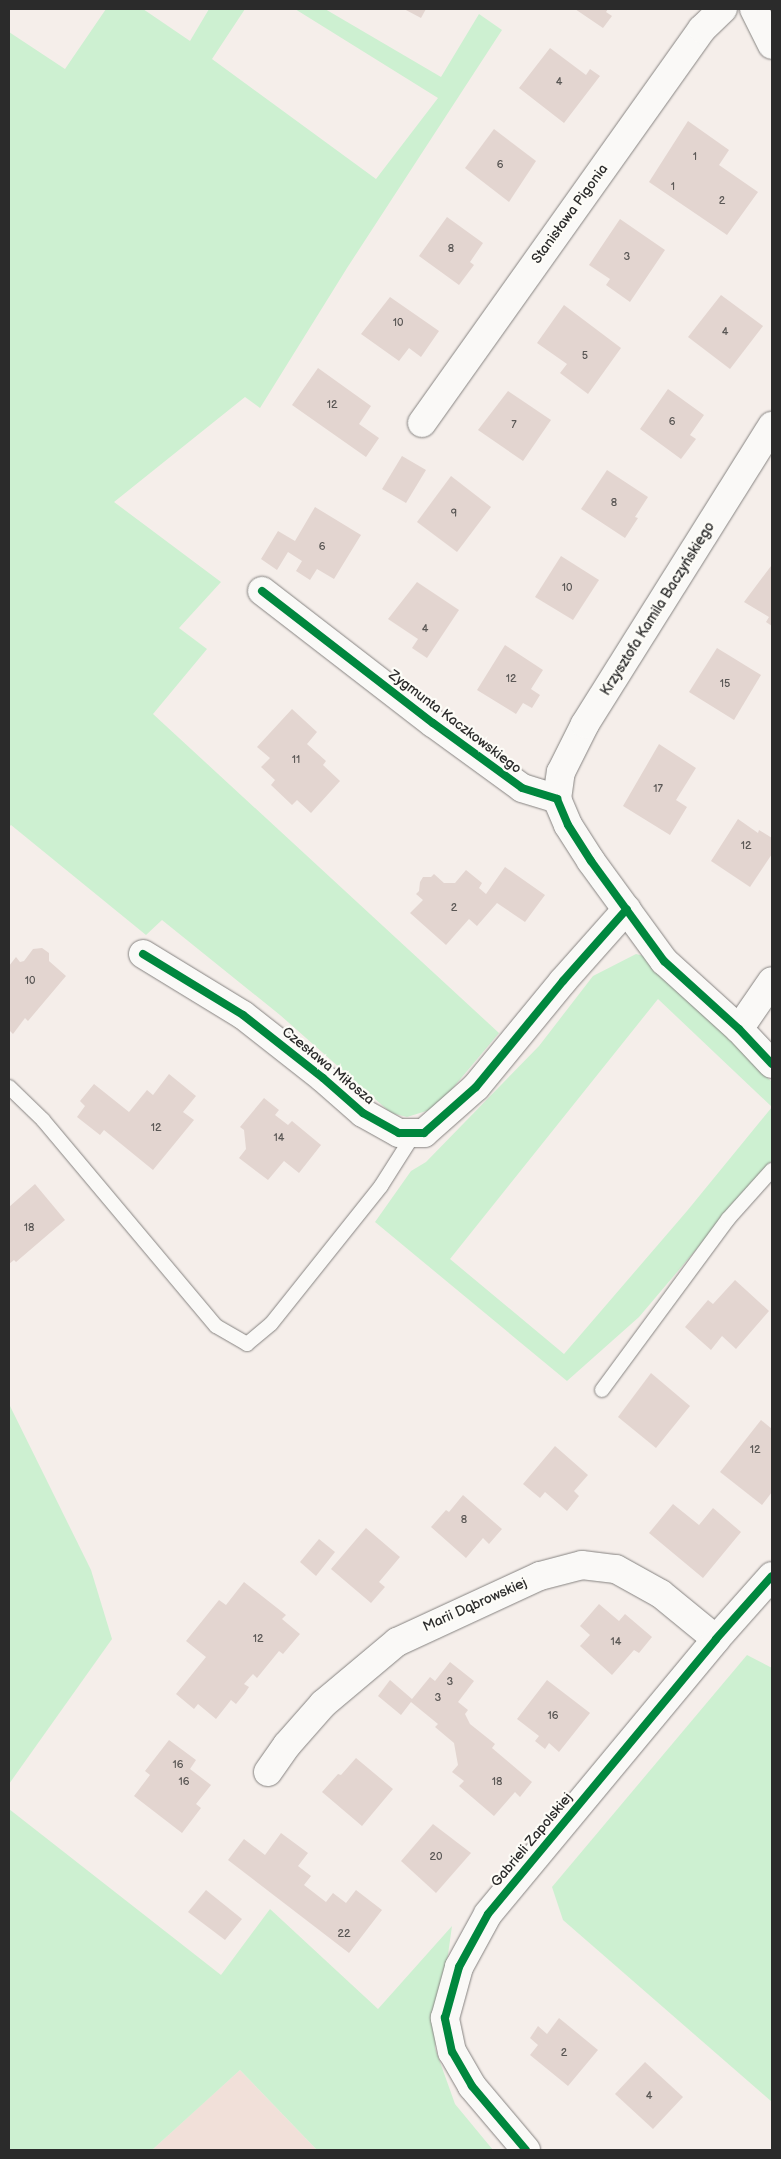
<!DOCTYPE html>
<html>
<head>
<meta charset="utf-8">
<style>
	body { margin:0 }
	#map { position:relative; width:781px; height:2159px; overflow:hidden; background:#f5eeea; font-family:"Balsamiq Sans",sans-serif }
	div>[style] { position:absolute }
	[style*='--x'] { left:calc(var(--x)*1px); top:calc(var(--y)*1px); width:calc(var(--w)*1px); rotate:calc(var(--a)*1deg) }
	.built>* { inset:0; background:#f1e0d9 }
	.green>* { inset:0; background:#cdf0d1 }
	.building>* { inset:0; background:#e3d5d0 }
	.roads { filter:drop-shadow(0 0 1px #868381) drop-shadow(0 0 1px #868381) }
	.lane>* { height:14px; margin:-7px; padding:0 7px; transform-origin:7px; border-radius:7px; background:#faf9f7 }
	.street>* { height:28px; margin:-14px; padding:0 14px; transform-origin:14px; border-radius:14px; background:#faf9f7 }
	.cycleway>* { height:8px; margin:-4px; padding:0 4px; transform-origin:4px; border-radius:4px; background:#00873e }
	span { translate:-50% -50%; white-space:nowrap; text-align:center; line-height:1.15; -webkit-text-stroke:4.5px #fdfcf7; paint-order:stroke }
	.number-label { font-size:11px; color:#595654 }
	.number-label span { -webkit-text-stroke-width:0 }
	.street-label { font-size:14px; color:#2b2b2b }
	.frame { position:absolute; inset:0; border:10px solid #2b2b2b; pointer-events:none }
</style>
</head>
<body>
<div id="map">
	<div class="built">
		<div style="clip-path:polygon(240px 2070px,317px 2150px,152px 2150px,210px 2097px)"></div>
	</div>
	<div class="green">
		<div style="clip-path:polygon(106px 9px,143px 9px,190px 41px,209px 9px,245px 9px,212px 59px,376px 179px,438px 98px,295px 9px,325px 9px,441px 77px,479px 14px,502px 30px,347px 268px,260px 408px,245px 397px,114px 502px,221px 582px,179px 628px,207px 649px,153px 714px,499px 1033px,436px 1108px,407px 1117px,391px 1113px,280px 1015px,162px 920px,146px 935px,11px 825px,9px 827px,9px 32px,65px 69px)"></div>
		<div style="clip-path:polygon(evenodd,636px 954px,648px 957px,772px 1082px,772px 1160px,639px 1317px,567px 1381px,375px 1222px,411px 1171px,426px 1162px,539px 1046px,593px 976px,636px 954px,658px 999px,772px 1107px,687px 1211px,564px 1354px,450px 1259px,658px 999px)"></div>
		<div style="clip-path:polygon(9px 1404px,91px 1570px,112px 1639px,9px 1784px)"></div>
		<div style="clip-path:polygon(747px 1655px,772px 1668px,772px 2102px,563px 1920px,552px 1887px)"></div>
		<div style="clip-path:polygon(9px 1809px,221px 1975px,270px 1909px,378px 2009px,452px 1926px,435px 2048px,455px 2104px,493px 2150px,317px 2150px,240px 2070px,152px 2150px,9px 2150px)"></div>
	</div>
	<div class="building">
		<div style="clip-path:polygon(404px 9px,426px 9px,421px 18px)"></div>
		<div style="clip-path:polygon(575px 9px,608px 9px,606px 12px,612px 16px,603px 28px)"></div>
		<div style="clip-path:polygon(550px 48px,586px 75px,590px 69px,600px 76px,564px 123px,519px 88px)"></div>
		<div style="clip-path:polygon(688px 121px,729px 150px,719px 165px,758px 192px,727px 235px,649px 182px)"></div>
		<div style="clip-path:polygon(494px 129px,536px 161px,509px 202px,465px 168px)"></div>
		<div style="clip-path:polygon(447px 217px,483px 243px,470px 262px,474px 265px,459px 285px,419px 256px)"></div>
		<div style="clip-path:polygon(620px 219px,665px 250px,630px 302px,606px 285px,610px 279px,589px 265px)"></div>
		<div style="clip-path:polygon(721px 295px,763px 326px,730px 369px,688px 337px)"></div>
		<div style="clip-path:polygon(390px 297px,439px 331px,421px 357px,409px 348px,399px 361px,361px 334px)"></div>
		<div style="clip-path:polygon(564px 305px,621px 348px,588px 394px,560px 373px,567px 364px,537px 343px)"></div>
		<div style="clip-path:polygon(318px 368px,371px 406px,359px 424px,379px 438px,366px 457px,292px 405px)"></div>
		<div style="clip-path:polygon(668px 389px,704px 415px,690px 435px,696px 439px,681px 459px,640px 429px)"></div>
		<div style="clip-path:polygon(508px 391px,551px 420px,523px 461px,478px 430px)"></div>
		<div style="clip-path:polygon(402px 456px,426px 470px,406px 503px,382px 489px)"></div>
		<div style="clip-path:polygon(607px 470px,648px 497px,635px 517px,638px 518px,625px 538px,581px 509px)"></div>
		<div style="clip-path:polygon(451px 476px,491px 507px,457px 552px,417px 522px)"></div>
		<div style="clip-path:polygon(315px 507px,361px 535px,334px 579px,317px 569px,310px 580px,296px 571px,302px 561px,288px 552px,277px 570px,261px 559px,278px 531px,295px 541px)"></div>
		<div style="clip-path:polygon(561px 556px,599px 580px,573px 620px,535px 597px)"></div>
		<div style="clip-path:polygon(771px 566px,772px 567px,772px 626px,766px 622px,769px 617px,744px 602px)"></div>
		<div style="clip-path:polygon(417px 582px,459px 610px,427px 658px,412px 648px,418px 639px,388px 619px)"></div>
		<div style="clip-path:polygon(505px 645px,543px 670px,531px 689px,540px 695px,532px 708px,523px 703px,516px 714px,477px 690px)"></div>
		<div style="clip-path:polygon(717px 648px,761px 675px,734px 720px,689px 692px)"></div>
		<div style="clip-path:polygon(292px 709px,317px 732px,307px 744px,326px 761px,323px 765px,340px 781px,311px 813px,297px 800px,292px 805px,271px 785px,275px 780px,261px 767px,270px 758px,257px 747px)"></div>
		<div style="clip-path:polygon(659px 744px,696px 768px,676px 800px,687px 807px,670px 835px,623px 806px)"></div>
		<div style="clip-path:polygon(738px 819px,758px 833px,759px 830px,772px 838px,772px 854px,750px 887px,711px 861px)"></div>
		<div style="clip-path:polygon(505px 867px,545px 895px,525px 922px,497px 903px,477px 926px,469px 919px,446px 945px,410px 913px,423px 900px,416px 894px,419px 891px,420px 882px,423px 877px,431px 877px,434px 874px,444px 883px,455px 883px,466px 870px,482px 883px,479px 888px,486px 894px)"></div>
		<div style="clip-path:polygon(42px 948px,49px 953px,49px 961px,66px 976px,28px 1021px,25px 1018px,13px 1034px,9px 1030px,9px 966px,16px 957px,20px 962px,24px 961px,33px 949px)"></div>
		<div style="clip-path:polygon(169px 1074px,196px 1096px,183px 1112px,194px 1120px,153px 1170px,104px 1130px,100px 1135px,77px 1117px,85px 1106px,80px 1101px,94px 1084px,129px 1112px,147px 1090px,153px 1095px)"></div>
		<div style="clip-path:polygon(264px 1098px,279px 1110px,275px 1115px,288px 1125px,292px 1121px,321px 1145px,299px 1173px,284px 1161px,268px 1180px,239px 1158px,246px 1149px,244px 1130px,240px 1127px)"></div>
		<div style="clip-path:polygon(35px 1184px,65px 1220px,16px 1262px,14px 1260px,9px 1264px,9px 1207px)"></div>
		<div style="clip-path:polygon(735px 1280px,769px 1311px,736px 1349px,722px 1336px,711px 1350px,685px 1327px,708px 1300px,713px 1304px)"></div>
		<div style="clip-path:polygon(651px 1373px,690px 1406px,656px 1448px,618px 1417px)"></div>
		<div style="clip-path:polygon(761px 1420px,772px 1429px,772px 1492px,762px 1505px,720px 1472px)"></div>
		<div style="clip-path:polygon(555px 1446px,588px 1475px,574px 1491px,579px 1496px,567px 1511px,545px 1492px,540px 1498px,523px 1484px)"></div>
		<div style="clip-path:polygon(463px 1495px,502px 1529px,489px 1544px,483px 1538px,466px 1558px,431px 1527px,446px 1510px,449px 1512px)"></div>
		<div style="clip-path:polygon(673px 1504px,699px 1525px,713px 1508px,741px 1532px,703px 1578px,649px 1533px)"></div>
		<div style="clip-path:polygon(366px 1528px,400px 1557px,379px 1582px,385px 1587px,371px 1603px,331px 1569px)"></div>
		<div style="clip-path:polygon(319px 1539px,335px 1552px,316px 1576px,300px 1562px)"></div>
		<div style="clip-path:polygon(244px 1582px,286px 1615px,282px 1619px,300px 1634px,283px 1654px,279px 1651px,257px 1678px,253px 1674px,244px 1684px,249px 1687px,245px 1693px,236px 1704px,231px 1700px,216px 1719px,198px 1704px,194px 1709px,176px 1694px,206px 1657px,186px 1641px,219px 1600px,226px 1605px)"></div>
		<div style="clip-path:polygon(599px 1604px,619px 1621px,625px 1614px,652px 1637px,639px 1653px,634px 1650px,612px 1675px,580px 1646px,590px 1635px,580px 1626px)"></div>
		<div style="clip-path:polygon(450px 1662px,474px 1681px,458px 1702px,468px 1710px,465px 1714px,470px 1724px,495px 1744px,492px 1748px,532px 1782px,520px 1797px,515px 1792px,494px 1816px,459px 1786px,464px 1781px,452px 1772px,458px 1765px,454px 1743px,435px 1727px,438px 1724px,411px 1702px,401px 1715px,378px 1696px,390px 1680px,412px 1699px,430px 1677px,435px 1681px)"></div>
		<div style="clip-path:polygon(547px 1680px,590px 1713px,559px 1752px,549px 1743px,545px 1749px,535px 1741px,539px 1736px,517px 1719px)"></div>
		<div style="clip-path:polygon(169px 1740px,196px 1760px,190px 1769px,211px 1785px,196px 1804px,201px 1808px,182px 1833px,134px 1796px,150px 1775px,145px 1771px)"></div>
		<div style="clip-path:polygon(356px 1758px,393px 1789px,362px 1826px,322px 1792px,338px 1774px,341px 1775px)"></div>
		<div style="clip-path:polygon(433px 1824px,471px 1853px,436px 1893px,401px 1861px)"></div>
		<div style="clip-path:polygon(281px 1833px,308px 1853px,298px 1866px,311px 1876px,304px 1885px,326px 1902px,333px 1893px,346px 1903px,356px 1890px,382px 1910px,349px 1953px,228px 1860px,244px 1839px,265px 1855px)"></div>
		<div style="clip-path:polygon(206px 1890px,242px 1919px,225px 1940px,188px 1912px)"></div>
		<div style="clip-path:polygon(559px 2018px,598px 2050px,568px 2086px,530px 2055px,538px 2045px,530px 2038px,538px 2026px,547px 2034px)"></div>
		<div style="clip-path:polygon(645px 2062px,683px 2097px,653px 2129px,615px 2094px)"></div>
	</div>
	<div class="roads">
		<div class="lane">
			<div style="--x:9;--y:1087;--w:47;--a:44.1"></div>
			<div style="--x:43;--y:1120;--w:269;--a:50"></div>
			<div style="--x:216;--y:1326;--w:36;--a:30"></div>
			<div style="--x:247;--y:1344;--w:31;--a:-40"></div>
			<div style="--x:271;--y:1324;--w:176;--a:-51.4"></div>
			<div style="--x:381;--y:1186;--w:62;--a:-57.6"></div>
			<div style="--x:602;--y:1390;--w:212;--a:-53.6"></div>
			<div style="--x:728;--y:1219;--w:66;--a:-48.1"></div>
		</div>
		<div class="street">
			<div style="--x:754;--y:9;--w:40;--a:63.4"></div>
			<div style="--x:422;--y:423;--w:483;--a:-54.6"></div>
			<div style="--x:702;--y:29;--w:29;--a:-44"></div>
			<div style="--x:262;--y:591;--w:216;--a:37.7"></div>
			<div style="--x:433;--y:723;--w:110;--a:36.1"></div>
			<div style="--x:522;--y:788;--w:37;--a:17"></div>
			<div style="--x:557;--y:799;--w:28;--a:67"></div>
			<div style="--x:568;--y:825;--w:43;--a:57.4"></div>
			<div style="--x:591;--y:861;--w:124;--a:53.9"></div>
			<div style="--x:664;--y:961;--w:101;--a:42.2"></div>
			<div style="--x:739;--y:1029;--w:48;--a:46.7"></div>
			<div style="--x:557;--y:799;--w:27;--a:-82"></div>
			<div style="--x:561;--y:772;--w:54;--a:-63.4"></div>
			<div style="--x:585;--y:724;--w:352;--a:-57.9"></div>
			<div style="--x:143;--y:954;--w:117;--a:31.4"></div>
			<div style="--x:243;--y:1015;--w:102;--a:38.2"></div>
			<div style="--x:323;--y:1078;--w:53;--a:41.2"></div>
			<div style="--x:363;--y:1113;--w:41;--a:29.1"></div>
			<div style="--x:399;--y:1133;--w:25;--a:0"></div>
			<div style="--x:424;--y:1133;--w:69;--a:-41.5"></div>
			<div style="--x:476;--y:1087;--w:137;--a:-50.6"></div>
			<div style="--x:563;--y:981;--w:96;--a:-48.4"></div>
			<div style="--x:739;--y:1029;--w:58;--a:-55.5"></div>
			<div style="--x:268;--y:1772;--w:33;--a:-55"></div>
			<div style="--x:287;--y:1745;--w:55;--a:-48.7"></div>
			<div style="--x:323;--y:1704;--w:97;--a:-40"></div>
			<div style="--x:397;--y:1642;--w:157;--a:-24.8"></div>
			<div style="--x:540;--y:1576;--w:43;--a:-14.7"></div>
			<div style="--x:582;--y:1565;--w:34;--a:7"></div>
			<div style="--x:616;--y:1569;--w:51;--a:29.1"></div>
			<div style="--x:661;--y:1594;--w:71;--a:39.3"></div>
			<div style="--x:526;--y:2150;--w:84;--a:-130.2"></div>
			<div style="--x:472;--y:2086;--w:39;--a:-120"></div>
			<div style="--x:452;--y:2052;--w:35;--a:-102"></div>
			<div style="--x:445;--y:2018;--w:53;--a:-74.6"></div>
			<div style="--x:459;--y:1967;--w:60;--a:-61.3"></div>
			<div style="--x:488;--y:1914;--w:357;--a:-50.3"></div>
			<div style="--x:716;--y:1639;--w:84;--a:-48.4"></div>
		</div>
	</div>
	<div class="cycleway">
		<div style="--x:262;--y:591;--w:216;--a:37.7"></div>
		<div style="--x:433;--y:723;--w:110;--a:36.1"></div>
		<div style="--x:522;--y:788;--w:37;--a:17"></div>
		<div style="--x:557;--y:799;--w:28;--a:67"></div>
		<div style="--x:568;--y:825;--w:43;--a:57.4"></div>
		<div style="--x:591;--y:861;--w:124;--a:53.9"></div>
		<div style="--x:664;--y:961;--w:101;--a:42.2"></div>
		<div style="--x:739;--y:1029;--w:48;--a:46.7"></div>
		<div style="--x:143;--y:954;--w:117;--a:31.4"></div>
		<div style="--x:243;--y:1015;--w:102;--a:38.2"></div>
		<div style="--x:323;--y:1078;--w:53;--a:41.2"></div>
		<div style="--x:363;--y:1113;--w:41;--a:29.1"></div>
		<div style="--x:399;--y:1133;--w:25;--a:0"></div>
		<div style="--x:424;--y:1133;--w:69;--a:-41.5"></div>
		<div style="--x:476;--y:1087;--w:137;--a:-50.6"></div>
		<div style="--x:563;--y:981;--w:96;--a:-48.4"></div>
		<div style="--x:526;--y:2150;--w:84;--a:-130.2"></div>
		<div style="--x:472;--y:2086;--w:39;--a:-120"></div>
		<div style="--x:452;--y:2052;--w:35;--a:-102"></div>
		<div style="--x:445;--y:2018;--w:53;--a:-74.6"></div>
		<div style="--x:459;--y:1967;--w:60;--a:-61.3"></div>
		<div style="--x:488;--y:1914;--w:357;--a:-50.3"></div>
		<div style="--x:716;--y:1639;--w:84;--a:-48.4"></div>
	</div>
	<div class="number-label">
		<span style="left:559px;top:82px">4</span>
		<span style="left:695px;top:157px">1</span>
		<span style="left:500px;top:165px">6</span>
		<span style="left:673px;top:187px">1</span>
		<span style="left:722px;top:201px">2</span>
		<span style="left:451px;top:249px">8</span>
		<span style="left:627px;top:257px">3</span>
		<span style="left:398px;top:323px">10</span>
		<span style="left:725px;top:332px">4</span>
		<span style="left:585px;top:356px">5</span>
		<span style="left:332px;top:405px">12</span>
		<span style="left:672px;top:422px">6</span>
		<span style="left:514px;top:425px">7</span>
		<span style="left:614px;top:503px">8</span>
		<span style="left:454px;top:514px">9</span>
		<span style="left:322px;top:547px">6</span>
		<span style="left:567px;top:588px">10</span>
		<span style="left:425px;top:629px">4</span>
		<span style="left:511px;top:679px">12</span>
		<span style="left:725px;top:684px">15</span>
		<span style="left:296px;top:760px">11</span>
		<span style="left:658px;top:789px">17</span>
		<span style="left:746px;top:846px">12</span>
		<span style="left:454px;top:908px">2</span>
		<span style="left:30px;top:981px">10</span>
		<span style="left:156px;top:1128px">12</span>
		<span style="left:279px;top:1138px">14</span>
		<span style="left:29px;top:1228px">18</span>
		<span style="left:755px;top:1450px">12</span>
		<span style="left:464px;top:1520px">8</span>
		<span style="left:258px;top:1639px">12</span>
		<span style="left:616px;top:1642px">14</span>
		<span style="left:450px;top:1682px">3</span>
		<span style="left:438px;top:1698px">3</span>
		<span style="left:553px;top:1716px">16</span>
		<span style="left:178px;top:1765px">16</span>
		<span style="left:184px;top:1782px">16</span>
		<span style="left:497px;top:1782px">18</span>
		<span style="left:436px;top:1857px">20</span>
		<span style="left:344px;top:1934px">22</span>
		<span style="left:564px;top:2053px">2</span>
		<span style="left:649px;top:2096px">4</span>
	</div>
	<div class="street-label">
		<span style="left:570px;top:214px;rotate:-54deg">Stanisława Pigonia</span>
		<span style="left:658px;top:609px;rotate:-58deg">Krzysztofa Kamila Baczyńskiego</span>
		<span style="left:455px;top:722px;rotate:37deg">Zygmunta Kaczkowskiego</span>
		<span style="left:328px;top:1066px;rotate:39deg">Czesława Miłosza</span>
		<span style="left:475px;top:1605px;rotate:-24deg">Marii Dąbrowskiej</span>
		<span style="left:532px;top:1840px;rotate:-50deg">Gabrieli Zapolskiej</span>
	</div>
	<div class="frame"></div>
</div>
</body>
</html>
